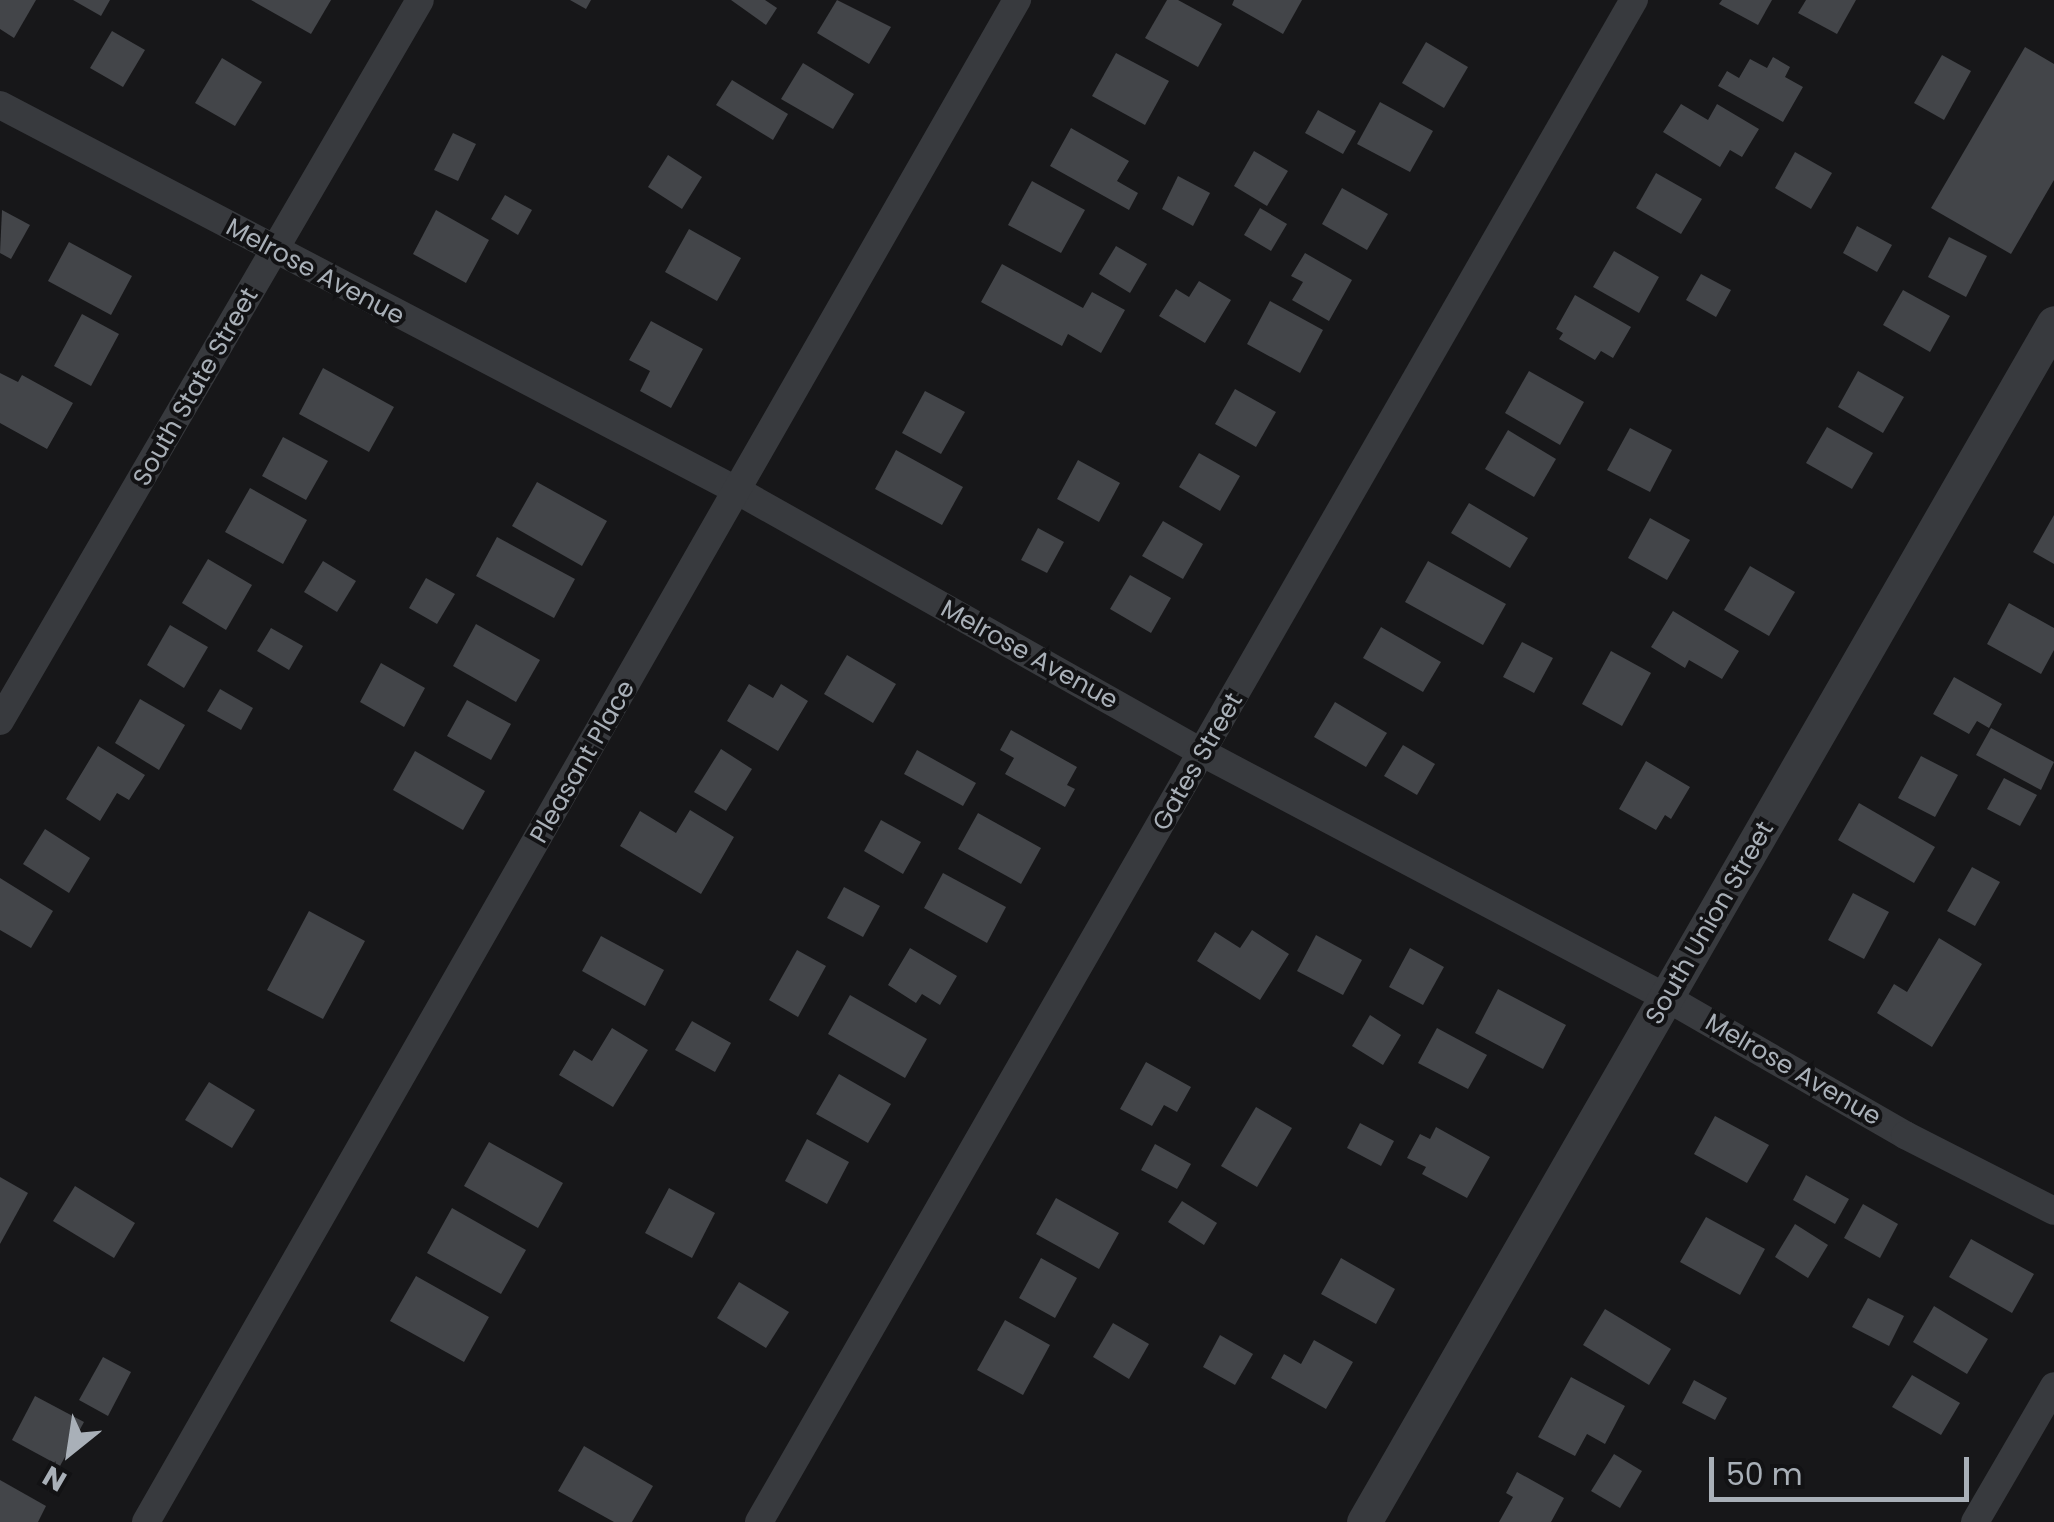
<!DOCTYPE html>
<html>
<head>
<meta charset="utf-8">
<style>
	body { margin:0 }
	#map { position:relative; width:2054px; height:1522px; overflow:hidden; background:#171719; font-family:Poppins,sans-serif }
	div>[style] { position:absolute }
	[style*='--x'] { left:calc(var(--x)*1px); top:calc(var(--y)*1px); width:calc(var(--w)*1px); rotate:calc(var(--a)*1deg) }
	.building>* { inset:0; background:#434549 }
	.minor>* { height:28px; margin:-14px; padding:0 14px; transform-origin:14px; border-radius:14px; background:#383a3e }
	.tertiary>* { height:35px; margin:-17.5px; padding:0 17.5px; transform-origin:17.5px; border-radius:17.5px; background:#383a3e }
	span { translate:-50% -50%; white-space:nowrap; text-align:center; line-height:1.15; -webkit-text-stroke:8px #121214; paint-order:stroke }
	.street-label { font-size:25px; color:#a9b0b8 }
	.north { position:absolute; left:20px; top:1402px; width:100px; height:100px; -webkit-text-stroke:8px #121214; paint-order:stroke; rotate:210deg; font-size:28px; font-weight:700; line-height:40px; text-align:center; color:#a9b0b8 }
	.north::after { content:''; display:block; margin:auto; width:35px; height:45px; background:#a9b0b8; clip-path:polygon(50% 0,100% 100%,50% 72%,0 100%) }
	.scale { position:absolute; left:1709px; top:1457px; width:260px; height:45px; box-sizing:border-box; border:5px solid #a9b0b8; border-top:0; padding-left:12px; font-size:30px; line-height:35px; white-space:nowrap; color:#a9b0b8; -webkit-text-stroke:8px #121214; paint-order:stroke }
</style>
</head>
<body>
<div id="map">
	<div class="building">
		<div style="clip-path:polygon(0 0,36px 0,14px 38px,0 29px)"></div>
		<div style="clip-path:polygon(73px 0,110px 0,101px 16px)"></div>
		<div style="clip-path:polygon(251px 0,331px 0,311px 34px)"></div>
		<div style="clip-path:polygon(570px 0,591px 0,586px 9px)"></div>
		<div style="clip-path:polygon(731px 0,765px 0,777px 8px,766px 25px)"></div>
		<div style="clip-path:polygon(837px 0,891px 27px,869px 64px,817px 33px)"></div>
		<div style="clip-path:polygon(1167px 0,1178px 0,1222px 24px,1198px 67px,1145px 38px)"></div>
		<div style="clip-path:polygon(1234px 0,1302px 0,1283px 34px,1232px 5px)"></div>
		<div style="clip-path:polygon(1722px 0,1772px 0,1758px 25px,1719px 4px)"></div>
		<div style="clip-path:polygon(1806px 0,1856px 0,1837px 34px,1798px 13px)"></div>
		<div style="clip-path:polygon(112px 31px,145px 50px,123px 87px,90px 68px)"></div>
		<div style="clip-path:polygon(1426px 42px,1468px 67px,1444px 108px,1402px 83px)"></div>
		<div style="clip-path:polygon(2025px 47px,2054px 64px,2054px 180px,2011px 254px,1931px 208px)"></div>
		<div style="clip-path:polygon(1116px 53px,1169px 81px,1145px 125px,1092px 96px)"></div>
		<div style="clip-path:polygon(1942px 55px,1971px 71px,1944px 120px,1914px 103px)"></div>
		<div style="clip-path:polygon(1773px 57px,1790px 67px,1785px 77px,1803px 87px,1783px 122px,1718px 86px,1727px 71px,1739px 78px,1750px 59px,1767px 68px)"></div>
		<div style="clip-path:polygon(222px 58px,262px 82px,235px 126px,195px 103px)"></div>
		<div style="clip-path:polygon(803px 63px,854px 94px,833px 129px,781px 99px)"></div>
		<div style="clip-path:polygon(732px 80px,788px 114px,773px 140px,716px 105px)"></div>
		<div style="clip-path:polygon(1380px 102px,1433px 131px,1410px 172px,1357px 144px)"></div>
		<div style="clip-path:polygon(1681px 104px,1708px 120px,1717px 104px,1759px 129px,1742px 157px,1730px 150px,1720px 167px,1663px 132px)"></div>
		<div style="clip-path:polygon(1318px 110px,1356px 131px,1343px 154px,1305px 133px)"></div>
		<div style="clip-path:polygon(1071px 128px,1129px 161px,1117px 181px,1138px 193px,1129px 210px,1050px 166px)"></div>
		<div style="clip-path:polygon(453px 133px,476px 144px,458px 181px,434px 170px)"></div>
		<div style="clip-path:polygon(1254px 151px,1288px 171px,1267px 206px,1234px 186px)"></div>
		<div style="clip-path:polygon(1795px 152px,1832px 173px,1811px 209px,1775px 188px)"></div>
		<div style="clip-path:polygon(668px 155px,702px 177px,682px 209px,648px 187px)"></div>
		<div style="clip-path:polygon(1656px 173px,1702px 199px,1681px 234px,1636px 208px)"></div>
		<div style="clip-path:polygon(1178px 176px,1210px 193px,1193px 226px,1162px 209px)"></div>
		<div style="clip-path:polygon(1032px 181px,1085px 210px,1061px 253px,1008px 225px)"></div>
		<div style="clip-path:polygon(1342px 188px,1388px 214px,1367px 250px,1322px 224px)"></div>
		<div style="clip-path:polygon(505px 195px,532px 210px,518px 235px,491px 219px)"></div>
		<div style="clip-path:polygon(1260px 208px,1287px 224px,1271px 251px,1244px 235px)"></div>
		<div style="clip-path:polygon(2px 210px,30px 225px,11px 259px,0 253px)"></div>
		<div style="clip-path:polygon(436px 210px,489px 240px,466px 283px,413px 254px)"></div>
		<div style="clip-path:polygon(1857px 226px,1892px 245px,1877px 272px,1843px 253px)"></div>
		<div style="clip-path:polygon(689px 229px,741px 258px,717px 301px,665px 272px)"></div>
		<div style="clip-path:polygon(1949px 237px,1987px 256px,1966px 297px,1928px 277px)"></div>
		<div style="clip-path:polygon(69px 242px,132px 276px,111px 315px,48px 281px)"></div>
		<div style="clip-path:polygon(1116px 246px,1147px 264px,1130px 293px,1099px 274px)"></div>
		<div style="clip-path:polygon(1614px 251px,1659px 277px,1639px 313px,1593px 287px)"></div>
		<div style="clip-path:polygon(1305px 253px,1352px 280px,1329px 321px,1292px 300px,1303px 282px,1291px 276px)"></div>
		<div style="clip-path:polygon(1002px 264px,1083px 308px,1092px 292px,1125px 310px,1101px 353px,1068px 334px,1062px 346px,981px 302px)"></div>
		<div style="clip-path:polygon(1701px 274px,1731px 290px,1716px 317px,1686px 300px)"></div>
		<div style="clip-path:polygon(1199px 281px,1231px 300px,1205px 343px,1159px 316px,1176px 289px,1189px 297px)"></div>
		<div style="clip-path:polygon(1903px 290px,1950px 316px,1930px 352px,1883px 325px)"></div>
		<div style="clip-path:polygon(1575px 295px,1631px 327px,1613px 358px,1601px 351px,1595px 360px,1559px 339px,1563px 333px,1556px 329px)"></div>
		<div style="clip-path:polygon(1270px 301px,1323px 330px,1300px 373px,1247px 344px)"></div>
		<div style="clip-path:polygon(82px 314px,119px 334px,91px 386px,54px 366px)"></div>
		<div style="clip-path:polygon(651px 321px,703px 349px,671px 408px,640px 391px,650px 371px,629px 360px)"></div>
		<div style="clip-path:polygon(323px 368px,394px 407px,369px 452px,299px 414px)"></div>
		<div style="clip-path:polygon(1529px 371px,1584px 402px,1560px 445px,1505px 413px)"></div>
		<div style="clip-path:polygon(1858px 371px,1904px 397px,1883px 433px,1838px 407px)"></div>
		<div style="clip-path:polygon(0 373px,18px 382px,22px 375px,73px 403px,47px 449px,0 423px)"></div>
		<div style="clip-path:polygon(1235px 389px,1276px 412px,1256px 447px,1215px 424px)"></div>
		<div style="clip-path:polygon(925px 391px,965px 412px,941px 454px,902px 433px)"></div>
		<div style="clip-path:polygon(1827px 427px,1873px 453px,1852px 489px,1806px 463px)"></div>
		<div style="clip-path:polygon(1630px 428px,1672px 450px,1650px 492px,1607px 470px)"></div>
		<div style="clip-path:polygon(1508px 430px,1556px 459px,1534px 497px,1485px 469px)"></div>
		<div style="clip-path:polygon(283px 437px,328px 461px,306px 500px,262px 476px)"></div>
		<div style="clip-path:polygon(896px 450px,963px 487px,942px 525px,875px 489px)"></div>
		<div style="clip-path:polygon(1199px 453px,1240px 476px,1220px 511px,1179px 487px)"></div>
		<div style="clip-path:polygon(1078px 460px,1120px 483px,1099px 522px,1057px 499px)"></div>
		<div style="clip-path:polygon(537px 482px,607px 521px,582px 566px,512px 526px)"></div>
		<div style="clip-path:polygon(250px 488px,307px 520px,283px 564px,225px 532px)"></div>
		<div style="clip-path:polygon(1469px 503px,1528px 538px,1510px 568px,1451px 533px)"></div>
		<div style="clip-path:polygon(2054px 515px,2054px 564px,2033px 552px)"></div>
		<div style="clip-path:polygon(1650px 518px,1690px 540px,1667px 580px,1628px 558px)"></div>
		<div style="clip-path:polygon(1163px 521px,1203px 544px,1183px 579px,1142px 556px)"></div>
		<div style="clip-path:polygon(1038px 528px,1064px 542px,1047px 573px,1021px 560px)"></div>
		<div style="clip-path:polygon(497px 537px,575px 579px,554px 618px,476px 576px)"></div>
		<div style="clip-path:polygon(208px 559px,252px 585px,226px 630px,182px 603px)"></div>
		<div style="clip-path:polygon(323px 561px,356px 581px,337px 612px,304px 592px)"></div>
		<div style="clip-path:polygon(1428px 561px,1506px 604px,1483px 645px,1405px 602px)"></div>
		<div style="clip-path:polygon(1750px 566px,1795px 592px,1769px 636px,1724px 610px)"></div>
		<div style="clip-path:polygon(1130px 575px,1171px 598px,1151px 633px,1110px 609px)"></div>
		<div style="clip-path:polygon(426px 578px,455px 594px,437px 624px,409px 608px)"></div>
		<div style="clip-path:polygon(2009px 603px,2054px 628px,2054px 650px,2041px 674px,1987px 644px)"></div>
		<div style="clip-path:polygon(1673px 611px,1739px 651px,1722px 679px,1689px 660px,1685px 668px,1651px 647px)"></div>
		<div style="clip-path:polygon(476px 624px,540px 660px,516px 702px,453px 666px)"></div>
		<div style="clip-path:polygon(170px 625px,208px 647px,184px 688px,147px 665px)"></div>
		<div style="clip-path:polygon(1381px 627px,1441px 662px,1423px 692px,1363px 658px)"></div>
		<div style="clip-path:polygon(271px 628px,303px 646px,289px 670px,257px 651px)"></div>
		<div style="clip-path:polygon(1522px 642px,1553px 658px,1534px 693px,1503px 677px)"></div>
		<div style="clip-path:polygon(1611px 651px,1651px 673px,1622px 726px,1582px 704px)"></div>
		<div style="clip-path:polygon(847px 655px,896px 684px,873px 723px,824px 694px)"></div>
		<div style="clip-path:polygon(381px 663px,425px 688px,404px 727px,360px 702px)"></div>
		<div style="clip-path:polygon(1954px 677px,2002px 704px,1989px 728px,1977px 721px,1969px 734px,1933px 714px)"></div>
		<div style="clip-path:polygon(749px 684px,773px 698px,781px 684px,808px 701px,778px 751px,727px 721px)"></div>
		<div style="clip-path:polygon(220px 689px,253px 708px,241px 730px,207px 711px)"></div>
		<div style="clip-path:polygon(140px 699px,185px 725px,159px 770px,115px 743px)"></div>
		<div style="clip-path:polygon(467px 700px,511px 724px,491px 760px,447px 736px)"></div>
		<div style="clip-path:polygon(1335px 702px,1387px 733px,1366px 767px,1314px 737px)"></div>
		<div style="clip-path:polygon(1991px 728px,2054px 762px,2041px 790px,1976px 755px)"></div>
		<div style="clip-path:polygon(1011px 730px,1077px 767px,1067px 785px,1075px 789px,1065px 807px,1005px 774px,1014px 758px,1000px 750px)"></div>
		<div style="clip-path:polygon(1403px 745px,1435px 764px,1417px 795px,1384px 776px)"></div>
		<div style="clip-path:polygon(98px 746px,145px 775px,129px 800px,117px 793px,100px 821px,66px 799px)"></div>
		<div style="clip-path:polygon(721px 749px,752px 769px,726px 811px,694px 792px)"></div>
		<div style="clip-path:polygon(917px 750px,976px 783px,963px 806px,904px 774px)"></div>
		<div style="clip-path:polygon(415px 751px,485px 791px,463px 830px,393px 790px)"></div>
		<div style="clip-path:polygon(1921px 756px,1958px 775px,1935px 817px,1898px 798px)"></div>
		<div style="clip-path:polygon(1646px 761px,1690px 787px,1671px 819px,1665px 815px,1656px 830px,1619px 809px)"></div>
		<div style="clip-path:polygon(2004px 778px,2037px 795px,2020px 826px,1987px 809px)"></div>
		<div style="clip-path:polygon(1859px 803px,1935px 847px,1914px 883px,1838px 840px)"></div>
		<div style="clip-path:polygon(690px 810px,734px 837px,701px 894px,620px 846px,640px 811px,676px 833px)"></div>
		<div style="clip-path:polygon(978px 813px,1041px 848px,1021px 884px,958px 849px)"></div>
		<div style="clip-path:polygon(881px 820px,921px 842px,903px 874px,864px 851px)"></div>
		<div style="clip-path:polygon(45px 829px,90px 858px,69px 893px,23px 864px)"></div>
		<div style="clip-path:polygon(1972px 867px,2000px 882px,1975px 926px,1947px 911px)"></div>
		<div style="clip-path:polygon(943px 873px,1006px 907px,987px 943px,924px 908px)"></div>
		<div style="clip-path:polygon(0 878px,53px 911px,31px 948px,0 930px)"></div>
		<div style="clip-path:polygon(844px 887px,880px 906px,863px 937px,827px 918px)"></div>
		<div style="clip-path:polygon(1853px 893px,1889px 912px,1864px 959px,1828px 940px)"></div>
		<div style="clip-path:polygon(309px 911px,365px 941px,323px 1019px,267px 990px)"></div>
		<div style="clip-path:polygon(1252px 930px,1289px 954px,1260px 1000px,1197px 961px,1215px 932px,1240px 948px)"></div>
		<div style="clip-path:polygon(1316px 935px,1362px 960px,1343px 995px,1297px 971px)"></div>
		<div style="clip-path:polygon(601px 936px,664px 970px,645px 1006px,582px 971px)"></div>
		<div style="clip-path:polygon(1939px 938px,1982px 964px,1932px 1047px,1877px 1013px,1894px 984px,1907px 992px)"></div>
		<div style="clip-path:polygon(910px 948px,957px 976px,940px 1005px,922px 994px,916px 1003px,888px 985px)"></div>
		<div style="clip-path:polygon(1410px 948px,1444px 967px,1423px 1005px,1389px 987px)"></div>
		<div style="clip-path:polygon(797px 950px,826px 966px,798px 1017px,769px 1000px)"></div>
		<div style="clip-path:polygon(1498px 989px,1566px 1025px,1543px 1069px,1475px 1033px)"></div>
		<div style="clip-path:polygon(850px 995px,927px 1039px,905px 1078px,828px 1034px)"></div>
		<div style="clip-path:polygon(1370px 1015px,1401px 1035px,1383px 1065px,1352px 1046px)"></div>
		<div style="clip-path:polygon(692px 1021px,731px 1043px,715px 1072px,675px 1050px)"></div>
		<div style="clip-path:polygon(612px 1028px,648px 1050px,613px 1107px,559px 1075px,574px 1050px,592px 1061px)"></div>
		<div style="clip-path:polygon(1437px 1028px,1487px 1055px,1468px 1089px,1418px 1063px)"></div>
		<div style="clip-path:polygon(1146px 1062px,1191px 1087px,1177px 1112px,1164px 1105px,1152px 1126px,1120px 1109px)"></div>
		<div style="clip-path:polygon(839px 1074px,891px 1104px,868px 1143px,816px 1114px)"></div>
		<div style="clip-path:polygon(209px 1082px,255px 1110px,232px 1148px,185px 1120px)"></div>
		<div style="clip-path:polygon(1256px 1107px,1292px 1128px,1257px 1187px,1221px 1166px)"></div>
		<div style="clip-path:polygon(1715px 1116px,1769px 1145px,1747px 1183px,1694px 1154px)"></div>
		<div style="clip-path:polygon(1360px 1123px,1394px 1141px,1381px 1166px,1347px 1148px)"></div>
		<div style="clip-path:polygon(1436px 1127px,1490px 1157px,1467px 1198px,1422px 1174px,1426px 1167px,1407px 1158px,1420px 1134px,1430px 1139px)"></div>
		<div style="clip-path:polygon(807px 1139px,849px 1162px,827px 1204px,785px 1181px)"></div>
		<div style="clip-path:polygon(489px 1142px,563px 1183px,538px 1228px,464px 1186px)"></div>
		<div style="clip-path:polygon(1155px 1144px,1191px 1164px,1177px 1189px,1141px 1170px)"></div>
		<div style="clip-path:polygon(1806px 1175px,1849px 1199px,1835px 1224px,1793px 1200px)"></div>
		<div style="clip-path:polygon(0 1177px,28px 1193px,0 1244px)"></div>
		<div style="clip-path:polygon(75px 1186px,135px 1223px,114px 1258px,53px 1221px)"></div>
		<div style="clip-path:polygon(669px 1188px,715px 1213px,692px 1258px,645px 1233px)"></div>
		<div style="clip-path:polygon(1056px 1198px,1119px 1233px,1099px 1269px,1036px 1234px)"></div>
		<div style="clip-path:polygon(1182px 1201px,1217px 1223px,1204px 1245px,1168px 1222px)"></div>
		<div style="clip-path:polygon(1863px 1204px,1898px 1224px,1880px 1258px,1844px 1238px)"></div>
		<div style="clip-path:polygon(452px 1208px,526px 1250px,501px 1294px,427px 1253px)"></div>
		<div style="clip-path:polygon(1706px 1217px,1765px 1249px,1740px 1295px,1680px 1262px)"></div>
		<div style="clip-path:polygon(1795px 1224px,1828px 1245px,1808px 1278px,1775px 1257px)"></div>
		<div style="clip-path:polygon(1971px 1239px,2034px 1274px,2012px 1313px,1949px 1277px)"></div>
		<div style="clip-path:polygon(1041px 1258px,1077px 1278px,1055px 1318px,1019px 1298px)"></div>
		<div style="clip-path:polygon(1341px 1258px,1395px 1289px,1376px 1324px,1321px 1294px)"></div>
		<div style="clip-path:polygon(416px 1276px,489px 1317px,464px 1362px,390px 1321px)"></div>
		<div style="clip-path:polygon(739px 1282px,789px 1312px,766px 1348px,717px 1318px)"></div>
		<div style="clip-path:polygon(1868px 1298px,1904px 1316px,1889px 1346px,1852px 1327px)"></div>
		<div style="clip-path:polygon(1934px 1306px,1988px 1339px,1967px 1374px,1913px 1342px)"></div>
		<div style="clip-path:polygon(1605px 1309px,1671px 1349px,1649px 1385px,1583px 1345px)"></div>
		<div style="clip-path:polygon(1005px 1320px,1050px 1345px,1023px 1395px,977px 1370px)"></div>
		<div style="clip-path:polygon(1113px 1323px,1149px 1344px,1129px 1379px,1093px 1357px)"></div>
		<div style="clip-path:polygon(1220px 1335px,1253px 1354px,1235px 1385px,1203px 1367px)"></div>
		<div style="clip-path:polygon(1314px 1340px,1353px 1362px,1326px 1409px,1271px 1378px,1284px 1354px,1301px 1364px)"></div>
		<div style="clip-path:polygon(103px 1357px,131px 1372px,108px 1416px,79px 1400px)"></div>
		<div style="clip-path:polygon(1912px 1375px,1960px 1403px,1941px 1435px,1892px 1407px)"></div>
		<div style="clip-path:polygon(1571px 1377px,1625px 1406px,1605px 1444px,1587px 1434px,1575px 1456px,1538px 1437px)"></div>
		<div style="clip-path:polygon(1694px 1380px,1727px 1398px,1715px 1420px,1682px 1403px)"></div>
		<div style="clip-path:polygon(35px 1396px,84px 1422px,60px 1466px,12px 1440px)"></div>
		<div style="clip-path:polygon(584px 1446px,653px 1486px,632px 1522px,614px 1522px,558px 1491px)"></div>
		<div style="clip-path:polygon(1614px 1454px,1642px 1471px,1620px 1508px,1591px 1491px)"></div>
		<div style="clip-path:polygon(1517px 1472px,1564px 1498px,1551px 1522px,1499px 1522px,1513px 1497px,1506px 1493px)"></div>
		<div style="clip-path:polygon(0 1480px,46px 1506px,38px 1522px,0 1522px)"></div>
	</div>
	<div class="minor">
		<div style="--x:0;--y:105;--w:833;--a:27.61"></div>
		<div style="--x:738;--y:491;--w:534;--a:29.4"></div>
		<div style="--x:1203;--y:753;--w:525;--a:27.83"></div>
		<div style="--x:1667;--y:998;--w:275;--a:29.9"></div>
		<div style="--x:1905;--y:1135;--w:167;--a:27"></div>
		<div style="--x:0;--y:721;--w:834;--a:-59.78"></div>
		<div style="--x:146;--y:1522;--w:1754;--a:-60.22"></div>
		<div style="--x:759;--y:1522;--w:1756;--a:-60.11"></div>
		<div style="--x:1975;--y:1522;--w:157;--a:-59.8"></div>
	</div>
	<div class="tertiary">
		<div style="--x:1364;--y:1522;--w:1383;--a:-60.08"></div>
	</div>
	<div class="street-label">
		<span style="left:315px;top:272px;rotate:28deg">Melrose Avenue</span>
		<span style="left:196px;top:387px;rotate:-60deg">South State Street</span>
		<span style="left:1029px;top:655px;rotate:29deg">Melrose Avenue</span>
		<span style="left:583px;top:762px;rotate:-60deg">Pleasant Place</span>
		<span style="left:1198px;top:762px;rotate:-60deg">Gates Street</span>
		<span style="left:1710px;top:923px;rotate:-60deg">South Union Street</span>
		<span style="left:1793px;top:1070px;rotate:30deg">Melrose Avenue</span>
	</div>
	<div class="north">N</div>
	<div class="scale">50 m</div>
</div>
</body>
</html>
